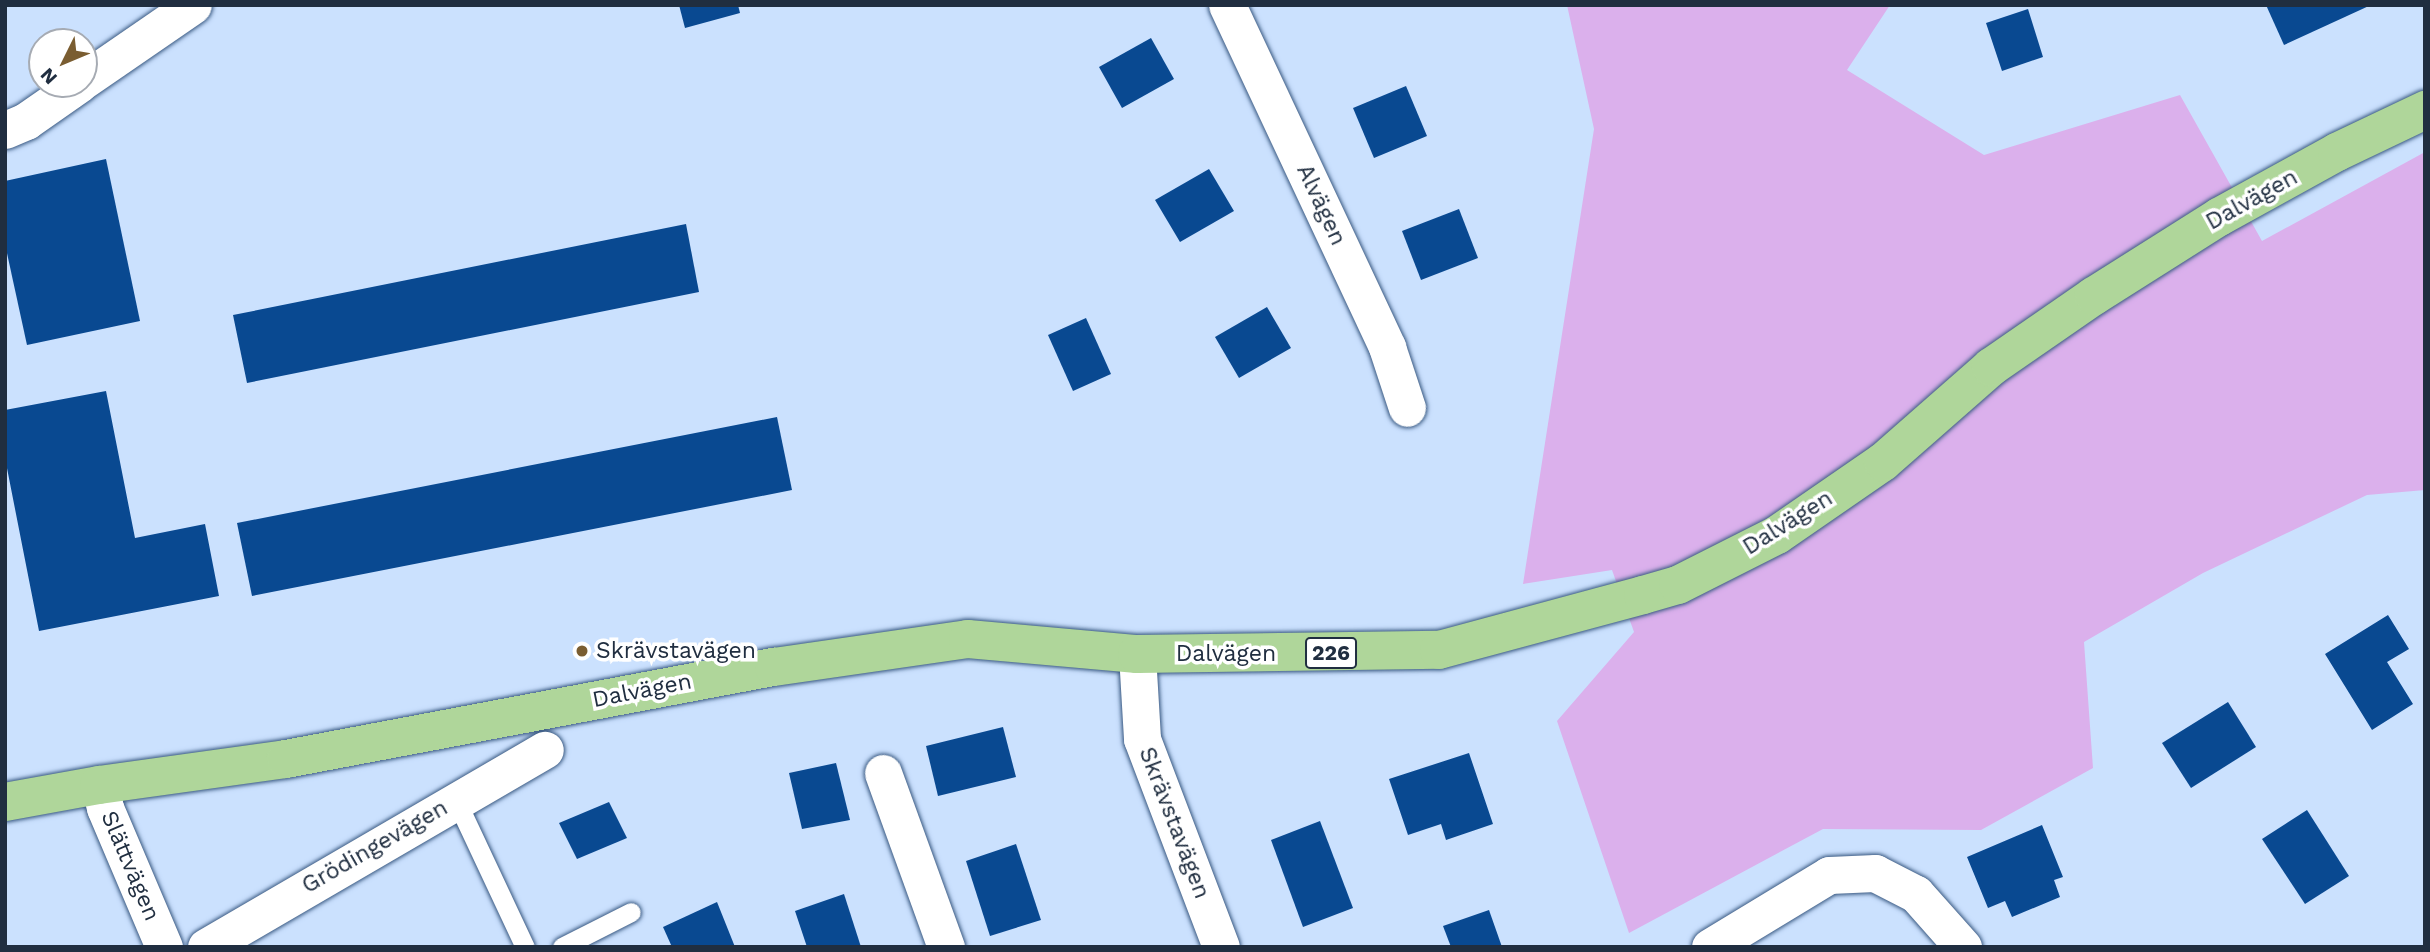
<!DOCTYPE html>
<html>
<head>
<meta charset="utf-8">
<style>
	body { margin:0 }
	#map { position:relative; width:2430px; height:952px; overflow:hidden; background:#cbe1fe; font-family:"Work Sans",sans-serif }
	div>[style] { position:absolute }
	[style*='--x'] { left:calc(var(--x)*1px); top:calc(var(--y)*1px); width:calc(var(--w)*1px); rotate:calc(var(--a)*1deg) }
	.green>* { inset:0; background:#dbb0ec }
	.building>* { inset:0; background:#094991 }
	.roads { filter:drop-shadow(0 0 2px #395982) drop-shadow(0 0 2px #395982) }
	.lane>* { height:19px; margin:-9.5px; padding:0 9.5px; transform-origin:9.5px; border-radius:9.5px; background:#fff }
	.street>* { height:37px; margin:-18.5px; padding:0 18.5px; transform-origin:18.5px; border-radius:18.5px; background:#fff }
	.primary>* { height:38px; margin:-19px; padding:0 19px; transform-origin:19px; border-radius:19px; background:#afd69a }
	.dots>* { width:19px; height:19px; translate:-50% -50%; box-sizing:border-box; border:4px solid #fff; border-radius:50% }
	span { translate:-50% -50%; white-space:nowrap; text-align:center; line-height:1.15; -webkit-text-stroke:7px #fff; paint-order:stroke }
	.shield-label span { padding:2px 5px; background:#fff; border:2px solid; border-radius:5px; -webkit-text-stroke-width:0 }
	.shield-label { font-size:21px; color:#202e40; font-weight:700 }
	.street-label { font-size:23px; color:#202e40 }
	.poi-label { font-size:23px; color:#202e40 }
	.left { translate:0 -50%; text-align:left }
	.frame { position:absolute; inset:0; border:7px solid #202e40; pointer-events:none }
	.north { position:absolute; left:28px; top:28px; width:70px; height:70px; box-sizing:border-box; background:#fff; border:2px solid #a6abb3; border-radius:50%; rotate:227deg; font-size:19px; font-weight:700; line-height:28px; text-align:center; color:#202e40 }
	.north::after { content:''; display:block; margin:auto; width:24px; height:32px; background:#7a5d31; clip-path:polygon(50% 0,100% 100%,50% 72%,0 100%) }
</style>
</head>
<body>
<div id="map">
	<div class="green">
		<div style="clip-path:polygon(1567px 5px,1890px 5px,1847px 70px,1984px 155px,2180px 95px,2262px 241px,2425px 152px,2425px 490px,2367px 495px,2203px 573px,2084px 642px,2093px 768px,1981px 830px,1823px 829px,1629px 933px,1557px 721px,1634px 632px,1612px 570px,1523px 584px,1594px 129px)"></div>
	</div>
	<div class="building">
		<div style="clip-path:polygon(679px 5px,738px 5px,740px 13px,685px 28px)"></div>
		<div style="clip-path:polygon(2266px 5px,2371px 5px,2284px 45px)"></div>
		<div style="clip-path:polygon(2028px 9px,2043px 57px,2002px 71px,1986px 23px)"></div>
		<div style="clip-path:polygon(1151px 38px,1174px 79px,1122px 108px,1099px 67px)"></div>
		<div style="clip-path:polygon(1406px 86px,1427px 136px,1374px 158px,1353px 108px)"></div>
		<div style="clip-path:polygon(106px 159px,140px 321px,27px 345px,5px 244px,5px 181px)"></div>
		<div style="clip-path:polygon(1209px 169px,1234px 211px,1180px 242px,1155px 200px)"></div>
		<div style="clip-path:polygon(1459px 209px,1478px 258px,1421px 280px,1402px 231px)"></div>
		<div style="clip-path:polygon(686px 224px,699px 292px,247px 383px,233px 315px)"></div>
		<div style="clip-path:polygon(1267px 307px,1291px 348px,1239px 378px,1215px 337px)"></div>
		<div style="clip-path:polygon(1086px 318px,1111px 374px,1073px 391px,1048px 335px)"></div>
		<div style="clip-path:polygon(106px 391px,135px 538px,205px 524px,219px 596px,39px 631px,5px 458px,5px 410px)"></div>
		<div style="clip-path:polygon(777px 417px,792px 490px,252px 596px,237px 523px)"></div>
		<div style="clip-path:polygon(2388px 615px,2409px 649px,2387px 662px,2413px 704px,2372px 730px,2325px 654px)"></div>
		<div style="clip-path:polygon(2228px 702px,2256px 747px,2191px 788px,2162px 743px)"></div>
		<div style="clip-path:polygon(1003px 727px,1016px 777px,938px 796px,926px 746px)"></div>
		<div style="clip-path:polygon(1469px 753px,1493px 824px,1446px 840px,1441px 824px,1408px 835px,1389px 779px)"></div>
		<div style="clip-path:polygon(836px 763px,850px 820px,802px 829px,789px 773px)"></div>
		<div style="clip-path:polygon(609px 802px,627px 838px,577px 859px,559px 823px)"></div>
		<div style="clip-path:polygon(2307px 810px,2349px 876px,2305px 904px,2262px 839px)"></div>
		<div style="clip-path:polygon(1320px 821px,1353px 908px,1303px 927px,1271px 840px)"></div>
		<div style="clip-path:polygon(2042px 825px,2063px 877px,2054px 880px,2060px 897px,2012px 917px,2005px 901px,1988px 908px,1967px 857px)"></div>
		<div style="clip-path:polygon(1016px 844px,1041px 920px,990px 936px,966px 861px)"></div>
		<div style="clip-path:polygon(844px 894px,861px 947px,807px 947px,795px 911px)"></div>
		<div style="clip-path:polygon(717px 902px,735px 947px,672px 947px,663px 927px)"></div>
		<div style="clip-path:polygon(1489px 910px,1502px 947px,1451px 947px,1443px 926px)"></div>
	</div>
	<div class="roads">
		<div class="lane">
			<div style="--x:456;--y:800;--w:162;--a:64.9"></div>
			<div style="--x:562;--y:947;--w:77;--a:-26.9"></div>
		</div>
		<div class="street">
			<div style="--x:1227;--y:5;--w:378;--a:64.9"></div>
			<div style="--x:1387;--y:347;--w:64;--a:71.8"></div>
			<div style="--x:84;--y:80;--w:132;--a:-34.5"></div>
			<div style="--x:5;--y:130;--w:23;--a:-23"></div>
			<div style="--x:26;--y:121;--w:65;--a:-34.9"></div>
			<div style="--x:1137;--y:654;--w:85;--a:86.6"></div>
			<div style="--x:1142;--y:739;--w:222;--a:69.2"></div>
			<div style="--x:883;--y:773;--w:185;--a:70.1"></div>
			<div style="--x:99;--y:785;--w:24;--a:75"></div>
			<div style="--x:105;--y:808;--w:151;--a:67"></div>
			<div style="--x:206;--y:947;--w:392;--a:-30.2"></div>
			<div style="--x:1710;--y:947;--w:139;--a:-31.2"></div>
			<div style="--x:1829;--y:875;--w:46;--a:-2.5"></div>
			<div style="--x:1875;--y:873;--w:46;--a:27.1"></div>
			<div style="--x:1916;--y:894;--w:71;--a:48.4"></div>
		</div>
		<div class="primary">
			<div style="--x:5;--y:802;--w:96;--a:-10.3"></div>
			<div style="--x:99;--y:785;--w:189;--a:-7.9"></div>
			<div style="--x:286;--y:759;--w:497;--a:-10.7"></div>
			<div style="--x:774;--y:667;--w:196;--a:-8.2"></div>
			<div style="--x:968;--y:639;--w:170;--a:5.1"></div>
			<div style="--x:1137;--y:654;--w:302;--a:-0.8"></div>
			<div style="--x:1439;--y:650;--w:211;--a:-15.1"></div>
			<div style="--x:1643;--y:595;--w:36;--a:-16"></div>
			<div style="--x:1678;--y:585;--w:111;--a:-26.8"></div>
			<div style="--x:1777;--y:535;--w:129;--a:-34.6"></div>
			<div style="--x:1883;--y:462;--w:144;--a:-41.3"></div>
			<div style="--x:1991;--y:367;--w:125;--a:-34.6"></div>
			<div style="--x:2094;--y:296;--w:148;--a:-32.3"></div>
			<div style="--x:2219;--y:217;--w:135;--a:-28.8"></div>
			<div style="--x:2337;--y:152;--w:98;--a:-25.5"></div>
		</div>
	</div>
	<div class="dots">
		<div style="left:582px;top:651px;background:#7a5d31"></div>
	</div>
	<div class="shield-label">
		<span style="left:1331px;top:653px">226</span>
	</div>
	<div class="street-label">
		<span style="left:2252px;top:200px;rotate:-29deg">Dalvägen</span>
		<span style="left:1321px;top:205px;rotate:65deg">Alvägen</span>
		<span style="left:1788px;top:523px;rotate:-32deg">Dalvägen</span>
		<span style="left:1226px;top:654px">Dalvägen</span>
		<span style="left:642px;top:691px;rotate:-11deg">Dalvägen</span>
		<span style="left:1174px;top:823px;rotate:69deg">Skrävstavägen</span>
		<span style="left:375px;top:847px;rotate:-30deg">Grödingevägen</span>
		<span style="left:130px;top:866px;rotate:67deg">Slättvägen</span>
	</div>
	<div class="poi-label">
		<span class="left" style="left:596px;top:651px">Skrävstavägen</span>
	</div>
	<div class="frame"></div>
	<div class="north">N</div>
</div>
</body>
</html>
